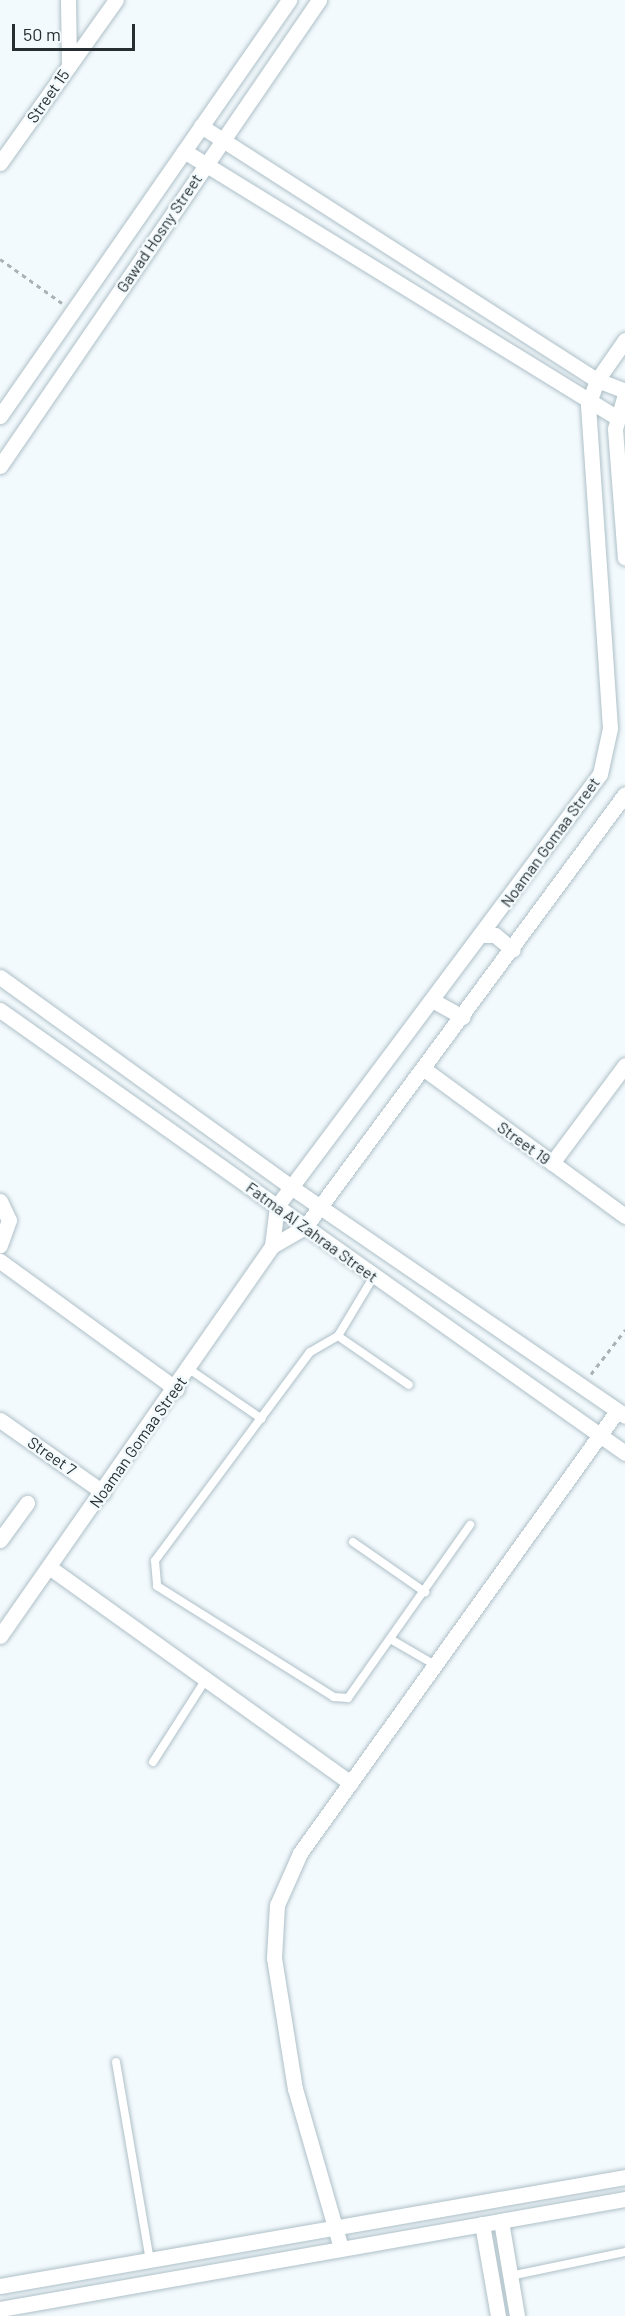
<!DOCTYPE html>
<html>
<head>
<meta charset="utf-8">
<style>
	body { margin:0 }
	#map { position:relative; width:625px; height:2316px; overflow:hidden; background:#f3fafd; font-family:Barlow,sans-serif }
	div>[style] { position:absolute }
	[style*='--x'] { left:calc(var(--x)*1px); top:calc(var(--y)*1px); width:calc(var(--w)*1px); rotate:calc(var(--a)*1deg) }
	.path>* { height:3px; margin-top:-1.5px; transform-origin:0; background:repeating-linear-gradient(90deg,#abb2b5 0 4.5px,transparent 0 9px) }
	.roads { filter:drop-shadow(0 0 2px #aec0c8) drop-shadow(0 0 2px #aec0c8) }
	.service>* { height:8px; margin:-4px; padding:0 4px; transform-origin:4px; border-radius:4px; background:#fff }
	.minor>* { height:15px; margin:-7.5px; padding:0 7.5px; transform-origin:7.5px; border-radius:7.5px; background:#fff }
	span { translate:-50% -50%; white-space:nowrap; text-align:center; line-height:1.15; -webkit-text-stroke:5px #f3fafd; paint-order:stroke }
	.street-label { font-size:16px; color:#272e31 }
	.scale { position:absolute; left:12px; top:24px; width:123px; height:27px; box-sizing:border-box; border:3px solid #272e31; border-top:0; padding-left:8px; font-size:18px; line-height:21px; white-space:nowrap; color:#272e31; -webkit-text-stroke:4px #f3fafd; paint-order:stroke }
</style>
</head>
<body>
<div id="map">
	<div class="path">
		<div style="--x:0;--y:259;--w:76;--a:35.4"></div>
		<div style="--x:591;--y:1374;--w:56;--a:-52.3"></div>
	</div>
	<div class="roads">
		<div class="service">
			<div style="--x:374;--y:1276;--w:70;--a:121"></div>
			<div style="--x:338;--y:1336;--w:32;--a:150"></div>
			<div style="--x:310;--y:1352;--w:260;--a:126.6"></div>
			<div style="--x:155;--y:1561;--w:25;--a:85"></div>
			<div style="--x:157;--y:1586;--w:209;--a:32.1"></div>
			<div style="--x:334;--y:1697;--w:14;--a:4"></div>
			<div style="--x:348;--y:1698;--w:212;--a:-54.8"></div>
			<div style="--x:338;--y:1336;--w:86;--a:34.6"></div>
			<div style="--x:189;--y:1369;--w:88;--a:34.4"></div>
			<div style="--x:353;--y:1542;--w:88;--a:34.8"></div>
			<div style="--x:392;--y:1640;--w:50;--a:30.2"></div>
			<div style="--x:153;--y:1762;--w:98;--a:-57.4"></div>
			<div style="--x:116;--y:2062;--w:201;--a:80.3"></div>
			<div style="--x:510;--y:2276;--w:117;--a:-11.8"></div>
		</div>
		<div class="minor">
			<div style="--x:68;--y:0;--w:66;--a:89.1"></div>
			<div style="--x:201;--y:126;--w:470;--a:32.7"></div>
			<div style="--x:597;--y:380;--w:30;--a:21"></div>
			<div style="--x:184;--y:151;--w:507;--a:31.62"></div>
			<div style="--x:0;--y:163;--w:200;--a:-54.6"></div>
			<div style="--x:625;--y:394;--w:36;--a:106"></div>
			<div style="--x:615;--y:429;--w:129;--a:85.6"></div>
			<div style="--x:0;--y:416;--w:507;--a:-55.21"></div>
			<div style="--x:0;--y:466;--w:565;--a:-55.61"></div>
			<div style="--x:482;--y:935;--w:13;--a:0"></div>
			<div style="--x:495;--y:935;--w:23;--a:40"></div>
			<div style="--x:0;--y:977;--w:359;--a:35.8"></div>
			<div style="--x:291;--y:1187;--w:405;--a:34.4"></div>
			<div style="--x:432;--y:1000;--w:35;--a:29"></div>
			<div style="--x:0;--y:1010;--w:766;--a:35.33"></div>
			<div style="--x:424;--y:1069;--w:249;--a:36.2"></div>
			<div style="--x:552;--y:1163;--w:122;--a:-53.3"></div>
			<div style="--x:0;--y:1201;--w:21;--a:65"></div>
			<div style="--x:9;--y:1220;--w:27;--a:110"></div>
			<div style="--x:272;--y:1246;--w:40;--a:-82.9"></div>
			<div style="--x:277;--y:1206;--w:539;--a:-53.22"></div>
			<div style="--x:600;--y:774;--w:47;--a:-77.7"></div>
			<div style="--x:610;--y:728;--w:324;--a:-93.9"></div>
			<div style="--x:588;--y:405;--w:27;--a:-70"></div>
			<div style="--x:597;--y:380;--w:49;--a:-55"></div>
			<div style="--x:0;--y:1261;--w:218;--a:36"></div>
			<div style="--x:0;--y:1420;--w:126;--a:35"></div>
			<div style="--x:0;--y:1540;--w:46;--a:-53.9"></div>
			<div style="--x:49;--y:1567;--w:371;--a:35.6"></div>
			<div style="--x:0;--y:1636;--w:475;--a:-55.1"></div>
			<div style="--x:272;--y:1246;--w:38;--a:-30"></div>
			<div style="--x:305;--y:1227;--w:538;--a:-53.53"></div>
			<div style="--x:501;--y:2221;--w:96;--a:80.4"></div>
			<div style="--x:482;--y:2224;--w:93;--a:80.1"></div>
			<div style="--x:341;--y:2248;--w:166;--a:-106.1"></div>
			<div style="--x:295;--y:2089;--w:133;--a:-99.1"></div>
			<div style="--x:274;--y:1958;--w:53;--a:-86.8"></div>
			<div style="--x:277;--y:1905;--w:57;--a:-66.1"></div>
			<div style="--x:300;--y:1853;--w:544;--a:-54.35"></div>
			<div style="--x:0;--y:2286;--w:634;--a:-9.89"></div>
			<div style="--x:0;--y:2309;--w:635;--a:-9.98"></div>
		</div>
	</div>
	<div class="street-label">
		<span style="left:48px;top:96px;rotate:-55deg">Street 15</span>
		<span style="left:159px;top:233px;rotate:-56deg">Gawad Hosny Street</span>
		<span style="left:550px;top:842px;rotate:-54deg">Noaman Gomaa Street</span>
		<span style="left:524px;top:1143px;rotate:36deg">Street 19</span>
		<span style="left:312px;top:1232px;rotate:36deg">Fatma Al Zahraa Street</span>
		<span style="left:138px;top:1442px;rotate:-55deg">Noaman Gomaa Street</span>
		<span style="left:52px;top:1456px;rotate:35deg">Street 7</span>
	</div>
	<div class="scale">50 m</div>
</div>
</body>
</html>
